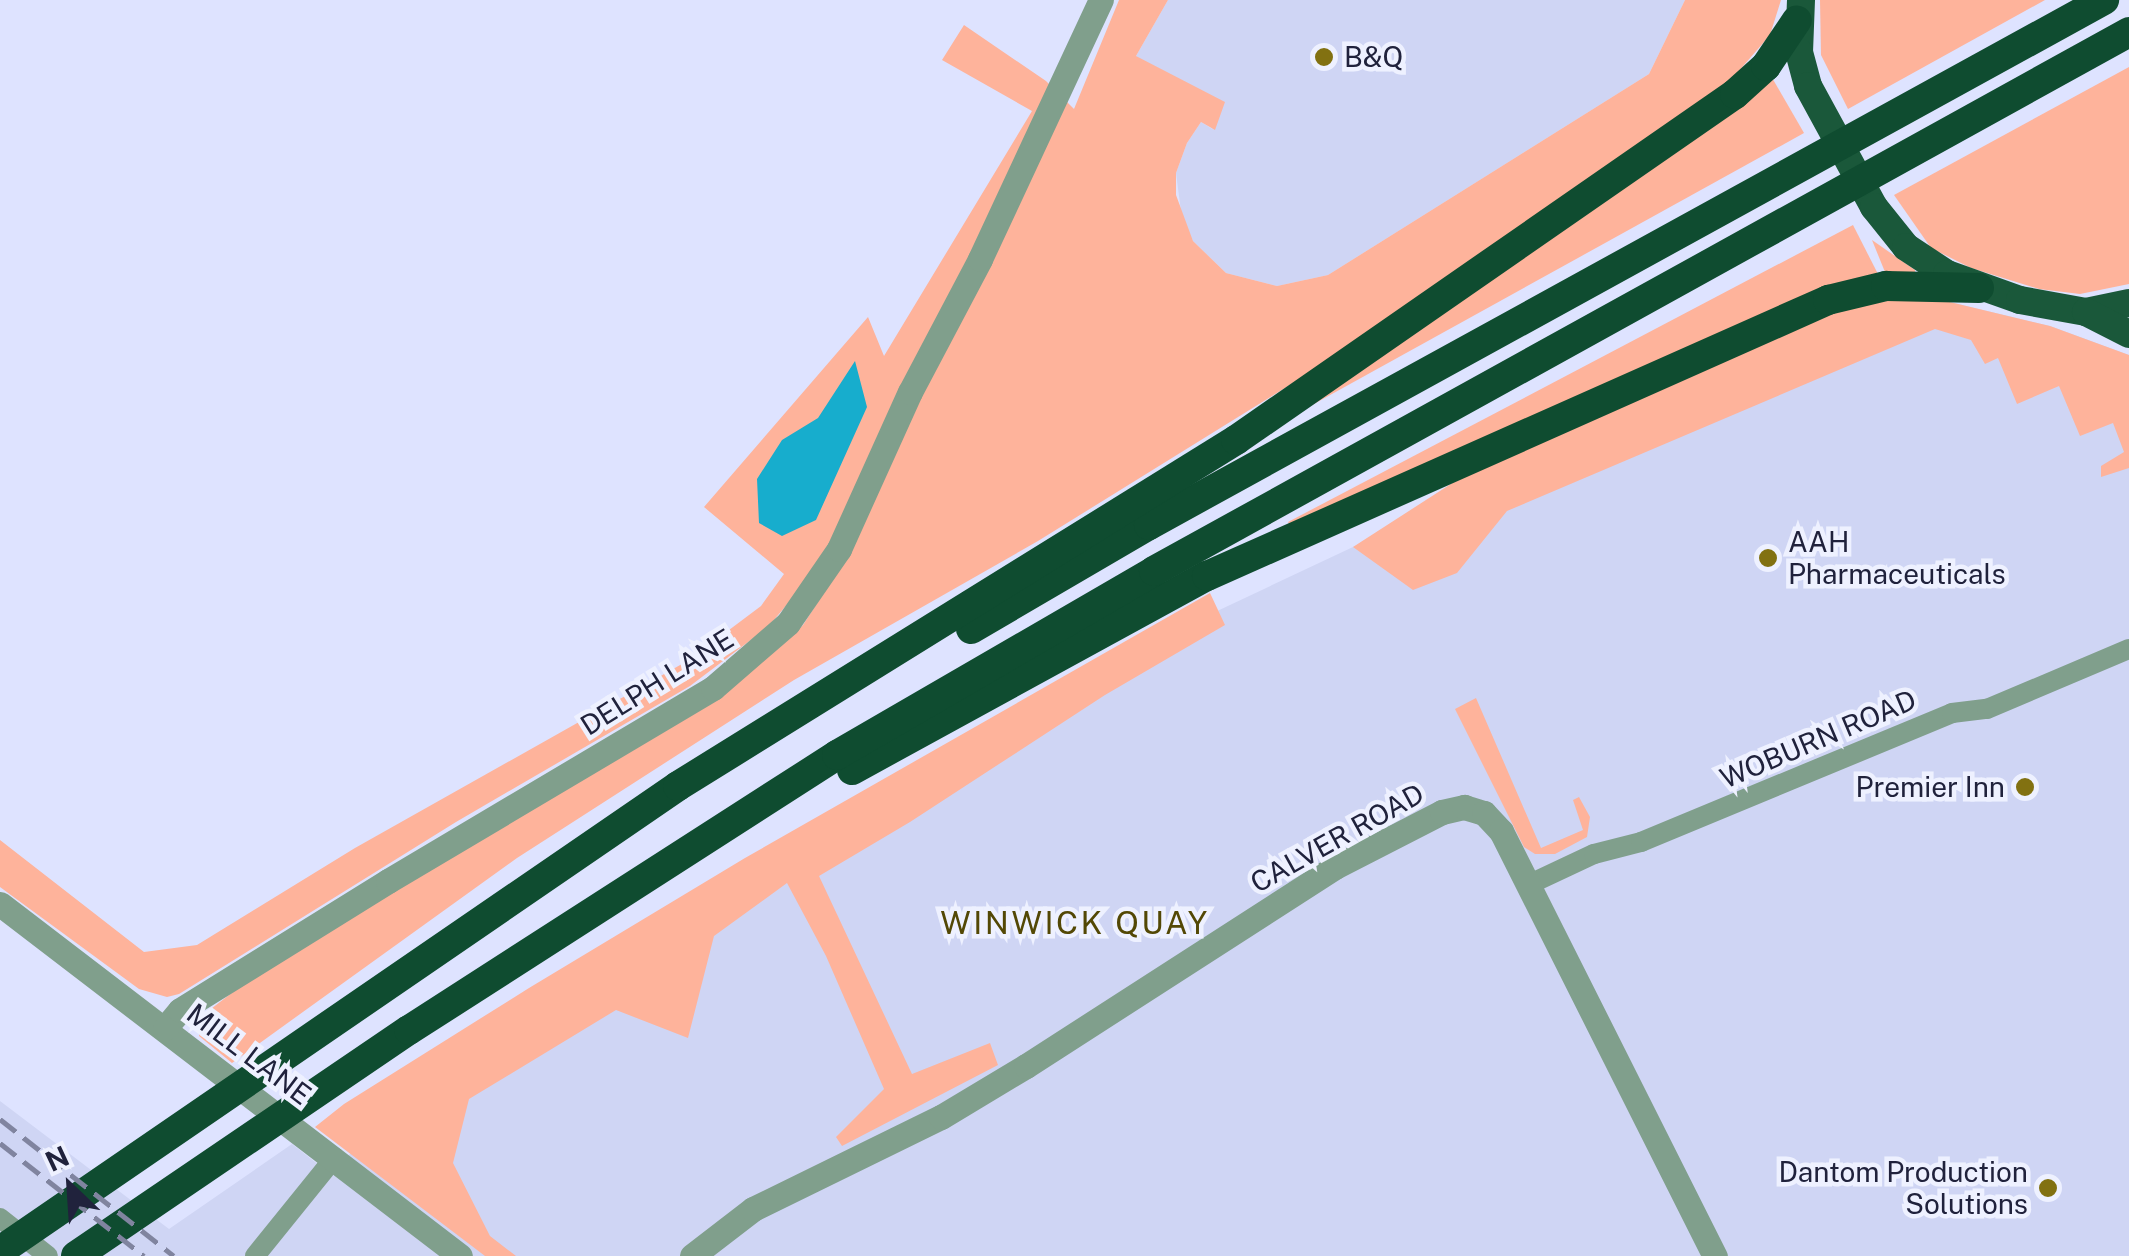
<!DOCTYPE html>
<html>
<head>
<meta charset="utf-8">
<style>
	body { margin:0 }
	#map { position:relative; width:2129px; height:1256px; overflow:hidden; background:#dee3ff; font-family:"Public Sans",sans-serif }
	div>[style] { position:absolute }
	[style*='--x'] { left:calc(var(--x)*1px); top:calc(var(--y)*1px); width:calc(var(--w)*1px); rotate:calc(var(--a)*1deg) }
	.built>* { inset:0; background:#cfd5f4 }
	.green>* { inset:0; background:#feb39b }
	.water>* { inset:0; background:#17adcd }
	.minor>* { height:20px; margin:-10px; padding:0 10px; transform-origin:10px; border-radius:10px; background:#809f8c }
	.tertiary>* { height:25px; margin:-12.5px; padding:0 12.5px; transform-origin:12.5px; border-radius:12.5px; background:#809f8c }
	.trunk>* { height:28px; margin:-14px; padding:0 14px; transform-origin:14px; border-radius:14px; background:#1a583a }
	.motorway>* { height:30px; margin:-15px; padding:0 15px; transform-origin:15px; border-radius:15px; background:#0f4c30 }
	.rail>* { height:5px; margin-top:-2.5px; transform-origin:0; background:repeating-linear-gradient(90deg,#80849f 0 20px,transparent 0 30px) }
	.dots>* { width:28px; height:28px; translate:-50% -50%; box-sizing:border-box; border:5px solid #eef1ff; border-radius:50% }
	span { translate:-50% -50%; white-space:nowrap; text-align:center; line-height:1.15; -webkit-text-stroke:9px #eef1ff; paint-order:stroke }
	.poi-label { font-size:28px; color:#20223c }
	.left { translate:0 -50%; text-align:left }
	.right { translate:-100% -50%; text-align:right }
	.street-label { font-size:28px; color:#20223c }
	.quarter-label { font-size:32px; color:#534805; letter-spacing:2.5px }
	.north { position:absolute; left:20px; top:1136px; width:100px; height:100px; -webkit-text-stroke:8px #eef1ff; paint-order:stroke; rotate:335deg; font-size:28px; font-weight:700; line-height:40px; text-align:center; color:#20223c }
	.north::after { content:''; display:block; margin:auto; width:35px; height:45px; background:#20223c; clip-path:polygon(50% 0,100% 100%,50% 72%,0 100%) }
</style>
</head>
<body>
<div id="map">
	<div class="built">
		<div style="clip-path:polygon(1168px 0,1685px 0,1649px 74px,1328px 275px,1277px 286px,1226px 273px,1193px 241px,1182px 219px,1176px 173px,1187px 143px,1201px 122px,1214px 130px,1136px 56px)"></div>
		<div style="clip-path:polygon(1929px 297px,2050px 326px,2129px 355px,2129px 1256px,15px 1256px,0 1243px,0 1101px,169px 1229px,292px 1144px,333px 1176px,356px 1146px,1196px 621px,1353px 547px)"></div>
	</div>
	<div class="green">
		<div style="clip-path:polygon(1119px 0,1168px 0,1136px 56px,1225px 102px,1215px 130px,1201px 122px,1187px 143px,1176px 173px,1176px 195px,1193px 241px,1226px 273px,1277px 286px,1328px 275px,1649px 74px,1685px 0,1781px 0,1770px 35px,1725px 87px,1301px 378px,1038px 541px,794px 680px,517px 858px,232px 1063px,199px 1036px,207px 1012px,259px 972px,750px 672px,803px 625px,843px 563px,795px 595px,768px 627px,690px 686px,456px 822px,179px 994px,167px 997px,139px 989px,0 887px,0 840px,144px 952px,197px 945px,355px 848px,689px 660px,761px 606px,784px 574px,704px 507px,868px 317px,884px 356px,1032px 111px,942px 60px,964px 25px,1046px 81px,1074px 109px)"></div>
		<div style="clip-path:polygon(1820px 0,2045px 0,1848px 109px,1821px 55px)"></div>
		<div style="clip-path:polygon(2129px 67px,2129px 284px,2080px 294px,2039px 289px,1971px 268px,1931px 248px,1894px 195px)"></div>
		<div style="clip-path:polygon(1771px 76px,1804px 133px,1256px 436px)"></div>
		<div style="clip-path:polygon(1853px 225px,1879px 276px,1291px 528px,1288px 522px)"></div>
		<div style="clip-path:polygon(1872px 240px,1915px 270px,1915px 274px,1887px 277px)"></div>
		<div style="clip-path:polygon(1929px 297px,2050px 326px,2129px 355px,2129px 468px,2101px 477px,2101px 466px,2124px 452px,2113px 423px,2080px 436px,2059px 386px,2017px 404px,1998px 358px,1985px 364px,1971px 340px,1935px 329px,1507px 511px,1457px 573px,1413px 590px,1353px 547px,1471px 471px,1832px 313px,1865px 303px)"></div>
		<div style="clip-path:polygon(1210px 593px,1225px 625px,1105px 695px,910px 822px,819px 876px,912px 1074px,990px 1043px,998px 1065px,842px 1146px,836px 1137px,884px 1089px,826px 956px,787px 883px,714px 936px,688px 1038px,616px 1010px,469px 1099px,453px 1163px,490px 1236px,516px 1256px,485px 1256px,315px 1127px,344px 1104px,529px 988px,745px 858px)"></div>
		<div style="clip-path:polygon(1476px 698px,1541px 848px,1583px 830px,1573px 800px,1579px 797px,1590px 817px,1587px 837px,1555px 854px,1535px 854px,1524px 847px,1455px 709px)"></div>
	</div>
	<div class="water">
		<div style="clip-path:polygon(855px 361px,867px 407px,816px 520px,782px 536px,759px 523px,757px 479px,782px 440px,818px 418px)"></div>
	</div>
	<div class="minor">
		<div style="--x:1528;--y:885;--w:73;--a:-25.2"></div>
		<div style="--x:1594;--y:854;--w:49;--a:-14.3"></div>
		<div style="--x:1641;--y:842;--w:337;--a:-22.5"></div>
		<div style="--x:1952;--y:713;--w:35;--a:-7"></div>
		<div style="--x:1987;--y:709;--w:154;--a:-22.9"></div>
		<div style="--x:0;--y:1218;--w:61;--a:38.4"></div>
		<div style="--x:255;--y:1256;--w:127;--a:-51.1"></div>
	</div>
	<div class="tertiary">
		<div style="--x:0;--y:904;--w:579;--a:37.42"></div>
		<div style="--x:165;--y:1028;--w:23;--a:-50"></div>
		<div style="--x:180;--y:1010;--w:245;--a:-31.8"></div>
		<div style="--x:388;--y:881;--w:378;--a:-30.7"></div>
		<div style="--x:713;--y:688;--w:99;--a:-40.9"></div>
		<div style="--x:788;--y:623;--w:90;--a:-55.4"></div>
		<div style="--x:839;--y:549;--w:172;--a:-65.7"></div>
		<div style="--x:910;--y:392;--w:150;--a:-62.2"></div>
		<div style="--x:980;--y:259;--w:286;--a:-65"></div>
		<div style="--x:692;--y:1256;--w:77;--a:-37.6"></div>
		<div style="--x:753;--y:1209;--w:209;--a:-26.1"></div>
		<div style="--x:941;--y:1117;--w:99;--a:-31"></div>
		<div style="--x:1026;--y:1066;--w:368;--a:-32.8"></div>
		<div style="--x:1335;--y:867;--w:120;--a:-27.2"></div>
		<div style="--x:1442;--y:812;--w:23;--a:-13"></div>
		<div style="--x:1464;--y:807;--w:21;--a:17"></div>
		<div style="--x:1484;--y:813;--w:25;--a:47"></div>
		<div style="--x:1501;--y:831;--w:476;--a:63.3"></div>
	</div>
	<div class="trunk">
		<div style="--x:1801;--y:0;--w:52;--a:92.2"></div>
		<div style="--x:1799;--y:52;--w:35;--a:75"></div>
		<div style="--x:1808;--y:86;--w:138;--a:61.4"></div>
		<div style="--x:1874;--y:207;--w:51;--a:51.3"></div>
		<div style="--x:1906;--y:247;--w:49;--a:33.4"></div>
		<div style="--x:1947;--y:274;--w:77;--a:19.6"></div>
		<div style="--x:2020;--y:300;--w:67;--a:10.3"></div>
		<div style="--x:2086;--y:312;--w:44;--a:-11.8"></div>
		<div style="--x:2086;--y:312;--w:48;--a:27.1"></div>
	</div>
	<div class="motorway">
		<div style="--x:971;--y:629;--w:206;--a:-30.3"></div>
		<div style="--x:1149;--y:525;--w:1090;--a:-28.8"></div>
		<div style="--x:852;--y:770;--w:405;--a:-28.7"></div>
		<div style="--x:1207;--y:576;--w:680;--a:-23.96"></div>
		<div style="--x:1828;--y:300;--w:60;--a:-13.6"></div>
		<div style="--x:1886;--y:286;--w:93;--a:1.2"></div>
		<div style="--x:0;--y:1251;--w:822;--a:-34.44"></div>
		<div style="--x:678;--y:786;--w:657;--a:-31.8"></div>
		<div style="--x:1236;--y:440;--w:607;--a:-34.74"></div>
		<div style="--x:1735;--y:94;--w:42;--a:-42.1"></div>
		<div style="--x:1766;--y:66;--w:55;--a:-56"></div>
		<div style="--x:76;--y:1256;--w:402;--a:-34.2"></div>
		<div style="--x:409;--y:1030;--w:509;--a:-32.72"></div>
		<div style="--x:837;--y:755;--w:367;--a:-30.1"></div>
		<div style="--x:1154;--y:571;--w:1114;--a:-28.93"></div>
	</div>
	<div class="rail">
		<div style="--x:0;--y:1119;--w:221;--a:38.2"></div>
		<div style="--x:0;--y:1143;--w:183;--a:38.1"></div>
	</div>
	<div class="dots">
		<div style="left:1324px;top:57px;background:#827111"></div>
		<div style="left:1768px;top:558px;background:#827111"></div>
		<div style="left:2025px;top:787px;background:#827111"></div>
		<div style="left:2048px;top:1188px;background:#827111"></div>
	</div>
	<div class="poi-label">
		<span class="left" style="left:1344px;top:57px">B&amp;Q</span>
		<span class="left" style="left:1788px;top:558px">AAH<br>Pharmaceuticals</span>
		<span class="right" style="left:2005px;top:787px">Premier Inn</span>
		<span class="right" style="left:2028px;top:1188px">Dantom Production<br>Solutions</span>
	</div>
	<div class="street-label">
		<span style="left:657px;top:682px;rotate:-32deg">DELPH LANE</span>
		<span style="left:1818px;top:739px;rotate:-23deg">WOBURN ROAD</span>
		<span style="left:1337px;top:838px;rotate:-29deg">CALVER ROAD</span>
		<span style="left:249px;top:1054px;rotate:37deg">MILL LANE</span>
	</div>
	<div class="quarter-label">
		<span style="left:1075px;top:923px">WINWICK QUAY</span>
	</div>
	<div class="north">N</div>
</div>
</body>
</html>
